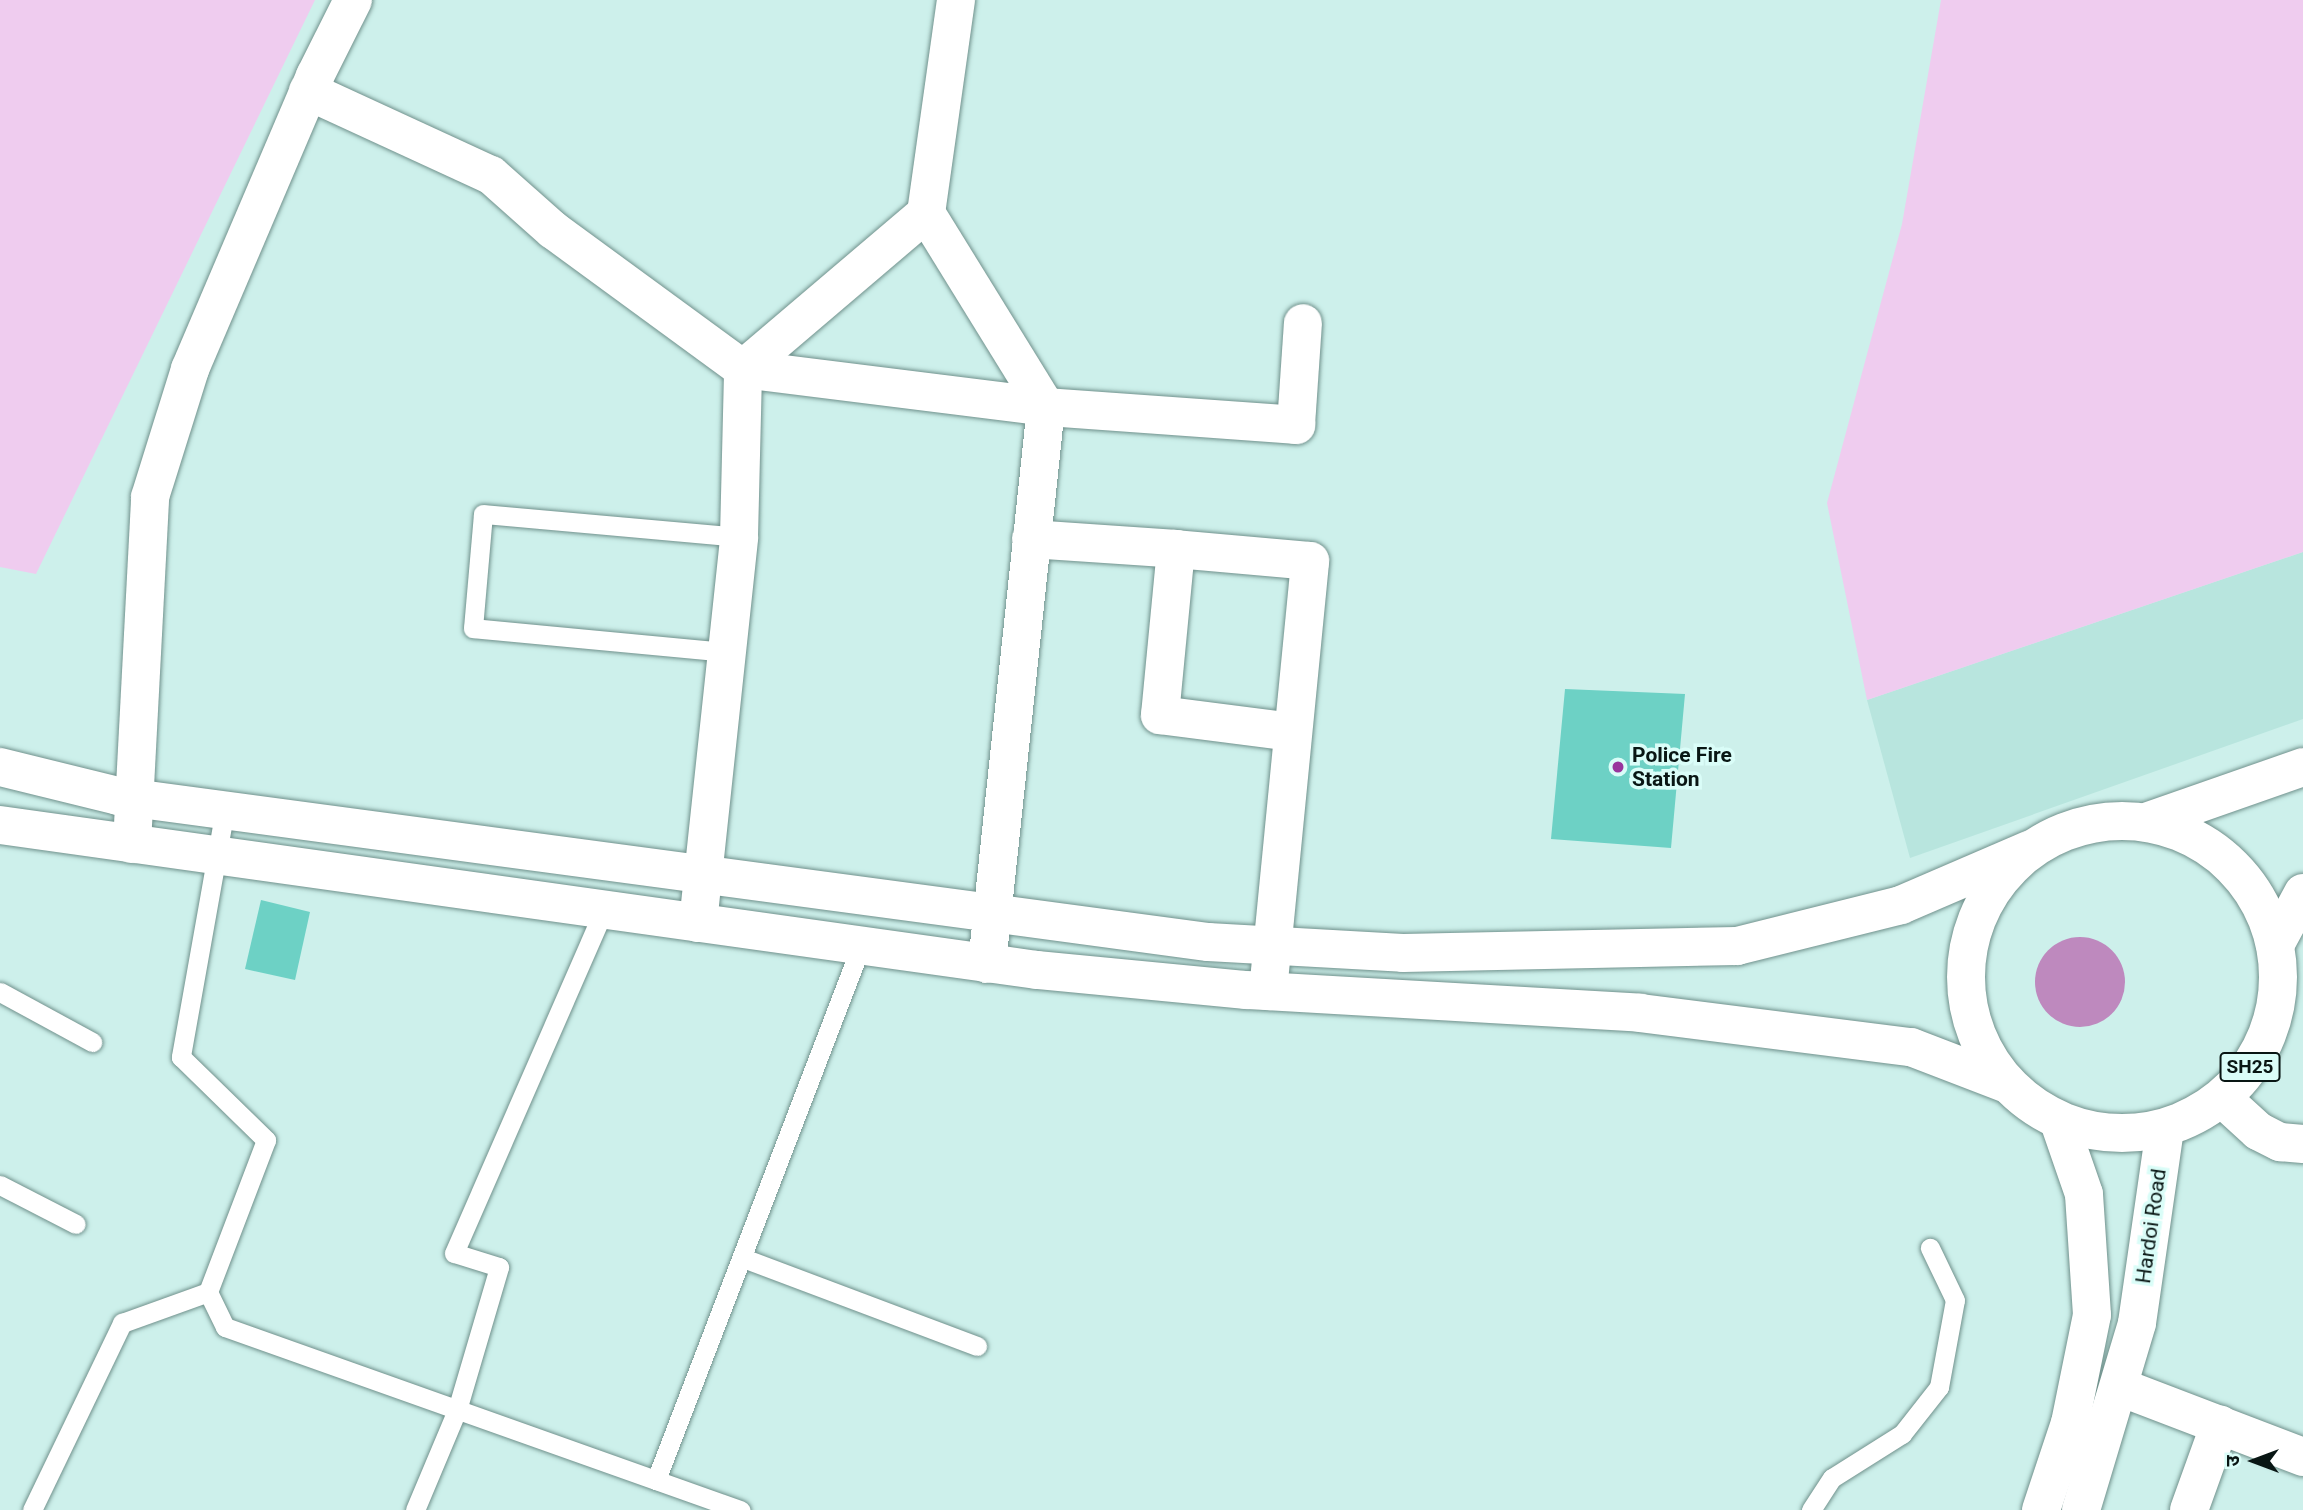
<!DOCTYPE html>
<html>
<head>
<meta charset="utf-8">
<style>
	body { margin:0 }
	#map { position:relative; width:2303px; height:1510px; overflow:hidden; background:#cdf0eb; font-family:Roboto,"Noto Sans Devanagari",sans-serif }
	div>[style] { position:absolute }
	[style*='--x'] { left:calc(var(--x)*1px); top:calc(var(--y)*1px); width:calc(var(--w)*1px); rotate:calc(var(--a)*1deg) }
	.built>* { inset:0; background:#b8e5de }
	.green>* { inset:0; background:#efccef }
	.water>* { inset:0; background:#be89be }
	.round { border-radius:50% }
	.building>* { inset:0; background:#6dd1c5 }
	.roads { filter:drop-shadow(0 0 2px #70918c) drop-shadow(0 0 2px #70918c) }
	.service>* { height:19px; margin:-9.5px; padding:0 9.5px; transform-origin:9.5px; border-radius:9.5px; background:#fff }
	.minor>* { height:38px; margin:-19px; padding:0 19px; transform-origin:19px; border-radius:19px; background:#fff }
	.tertiary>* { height:38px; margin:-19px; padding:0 19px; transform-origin:19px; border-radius:19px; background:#fff }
	.primary>* { height:38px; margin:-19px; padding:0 19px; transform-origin:19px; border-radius:19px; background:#fff }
	.primary>.ring { margin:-19px; padding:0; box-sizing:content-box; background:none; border:38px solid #fff; border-radius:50% }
	.dots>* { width:19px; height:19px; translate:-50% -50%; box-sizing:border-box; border:4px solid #dafdf8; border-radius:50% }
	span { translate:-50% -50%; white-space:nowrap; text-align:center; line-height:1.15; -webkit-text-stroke:7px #dafdf8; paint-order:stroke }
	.shield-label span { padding:2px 5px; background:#dafdf8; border:2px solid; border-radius:5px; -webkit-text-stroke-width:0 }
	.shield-label { font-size:19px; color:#091614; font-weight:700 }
	.poi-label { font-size:21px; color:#091614; font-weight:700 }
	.left { translate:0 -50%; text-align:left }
	.street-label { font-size:21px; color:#091614 }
	.north { position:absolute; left:2219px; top:1426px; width:70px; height:70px; -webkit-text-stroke:5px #dafdf8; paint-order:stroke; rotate:270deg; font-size:19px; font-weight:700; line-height:28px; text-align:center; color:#091614 }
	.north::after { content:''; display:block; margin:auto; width:24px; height:32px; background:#091614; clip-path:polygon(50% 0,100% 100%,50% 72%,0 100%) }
</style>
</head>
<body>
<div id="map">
	<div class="built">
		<div style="clip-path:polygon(2303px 552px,2303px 719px,1910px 858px,1867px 700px)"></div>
	</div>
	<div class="green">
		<div style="clip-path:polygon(0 0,315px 0,36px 574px,0 567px)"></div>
		<div style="clip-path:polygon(1941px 0,2303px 0,2303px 552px,1867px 700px,1827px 503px,1902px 224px)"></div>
	</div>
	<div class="water">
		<div class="round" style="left:2035px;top:937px;width:90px;height:90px"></div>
	</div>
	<div class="building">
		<div style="clip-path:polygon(1565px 689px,1685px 694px,1671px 848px,1551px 839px)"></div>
		<div style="clip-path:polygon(261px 900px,310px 912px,295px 980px,245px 969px)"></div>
	</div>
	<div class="roads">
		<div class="service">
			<div style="--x:726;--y:652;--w:254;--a:-174.6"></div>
			<div style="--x:473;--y:628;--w:114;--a:-85"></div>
			<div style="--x:483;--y:514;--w:257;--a:5.1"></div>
			<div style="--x:225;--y:809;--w:252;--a:100.1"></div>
			<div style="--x:181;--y:1057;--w:119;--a:44.3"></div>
			<div style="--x:266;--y:1140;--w:163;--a:110.9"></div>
			<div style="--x:208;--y:1292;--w:39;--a:64"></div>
			<div style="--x:225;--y:1327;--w:547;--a:19.56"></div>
			<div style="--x:0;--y:992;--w:105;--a:28.5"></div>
			<div style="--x:0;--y:1185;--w:85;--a:27.2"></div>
			<div style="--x:743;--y:1258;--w:250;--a:20.6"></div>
			<div style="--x:656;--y:1480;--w:572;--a:-69"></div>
			<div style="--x:32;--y:1510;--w:208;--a:-64.3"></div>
			<div style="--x:122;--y:1323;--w:91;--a:-19.8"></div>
			<div style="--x:415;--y:1510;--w:108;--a:-67.2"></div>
			<div style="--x:457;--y:1410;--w:149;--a:-73.6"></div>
			<div style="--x:499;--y:1267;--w:47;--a:-162.7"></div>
			<div style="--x:454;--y:1253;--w:374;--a:-66.4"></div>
			<div style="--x:1811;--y:1510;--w:38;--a:-57"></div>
			<div style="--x:1832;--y:1478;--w:83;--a:-32.2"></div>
			<div style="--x:1902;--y:1434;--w:60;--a:-51.8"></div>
			<div style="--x:1939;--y:1387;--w:88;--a:-79.6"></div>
			<div style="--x:1955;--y:1300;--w:58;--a:-115.7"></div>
		</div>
		<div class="minor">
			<div style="--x:956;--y:0;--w:215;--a:98"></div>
			<div style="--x:926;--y:213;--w:228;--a:58.3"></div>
			<div style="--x:1046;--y:407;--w:560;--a:96.05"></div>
			<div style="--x:308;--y:91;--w:201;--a:24.7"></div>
			<div style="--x:491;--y:175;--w:83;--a:41.6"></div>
			<div style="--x:553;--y:230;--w:235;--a:36.2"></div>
			<div style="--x:743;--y:369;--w:305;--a:7.1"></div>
			<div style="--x:1046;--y:407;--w:251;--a:4.1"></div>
			<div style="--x:1296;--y:425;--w:102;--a:-86.1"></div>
			<div style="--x:1031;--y:539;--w:145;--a:3.9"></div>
			<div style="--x:132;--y:844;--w:347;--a:-87"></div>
			<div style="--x:150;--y:497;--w:134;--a:-72.6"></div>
			<div style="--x:190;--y:369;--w:319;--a:-66.9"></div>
			<div style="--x:315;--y:76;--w:85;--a:-63.4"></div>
			<div style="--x:698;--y:923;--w:388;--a:-83.9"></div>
			<div style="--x:739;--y:537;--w:168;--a:-88.6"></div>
			<div style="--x:743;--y:369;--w:240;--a:-40.4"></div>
			<div style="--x:1268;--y:991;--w:432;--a:-84.4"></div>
			<div style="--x:1310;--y:561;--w:135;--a:-174.9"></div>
			<div style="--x:1176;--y:549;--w:167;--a:95.5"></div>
			<div style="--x:1160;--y:715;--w:133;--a:7.3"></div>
			<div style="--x:2222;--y:1098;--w:49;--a:42.5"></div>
			<div style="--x:2258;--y:1131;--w:25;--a:27"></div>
			<div style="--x:2280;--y:1142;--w:23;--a:5"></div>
			<div style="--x:2120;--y:1387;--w:196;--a:20.9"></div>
			<div style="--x:2189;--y:1510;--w:91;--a:-70.2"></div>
		</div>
		<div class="tertiary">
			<div style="--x:0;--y:767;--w:122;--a:13.8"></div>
			<div style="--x:118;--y:796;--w:1100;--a:7.63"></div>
			<div style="--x:1208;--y:942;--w:195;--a:3.2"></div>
			<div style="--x:1403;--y:953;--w:334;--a:-1.2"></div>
			<div style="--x:1737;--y:946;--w:169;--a:-14"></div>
			<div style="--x:1901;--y:905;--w:139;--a:-23.3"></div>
			<div style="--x:0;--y:825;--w:1047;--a:7.96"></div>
			<div style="--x:1037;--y:970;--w:210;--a:5.5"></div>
			<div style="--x:1246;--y:990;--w:395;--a:3.3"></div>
			<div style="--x:1640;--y:1013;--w:273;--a:7.2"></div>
			<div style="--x:1911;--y:1047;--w:101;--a:21"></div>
		</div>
		<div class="primary">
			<div class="ring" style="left:1966px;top:821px;width:274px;height:274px"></div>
			<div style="--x:2146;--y:822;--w:166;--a:-19.3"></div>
			<div style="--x:2275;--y:945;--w:59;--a:-61.7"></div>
			<div style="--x:2041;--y:1510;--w:92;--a:-71.6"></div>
			<div style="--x:2070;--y:1423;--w:110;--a:-78.5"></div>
			<div style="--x:2092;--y:1315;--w:121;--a:-93.8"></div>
			<div style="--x:2084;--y:1194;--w:76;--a:-109.1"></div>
			<div style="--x:2081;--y:1510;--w:195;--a:-73.3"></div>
			<div style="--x:2137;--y:1323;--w:196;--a:-81.8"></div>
		</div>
	</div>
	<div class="dots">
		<div style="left:1618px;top:767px;background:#99369d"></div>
	</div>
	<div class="shield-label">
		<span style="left:2250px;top:1067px">SH25</span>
	</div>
	<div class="poi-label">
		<span class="left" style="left:1632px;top:767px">Police Fire<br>Station</span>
	</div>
	<div class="street-label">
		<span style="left:2151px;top:1226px;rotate:-82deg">Hardoi Road</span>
	</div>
	<div class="north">उ</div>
</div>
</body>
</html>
